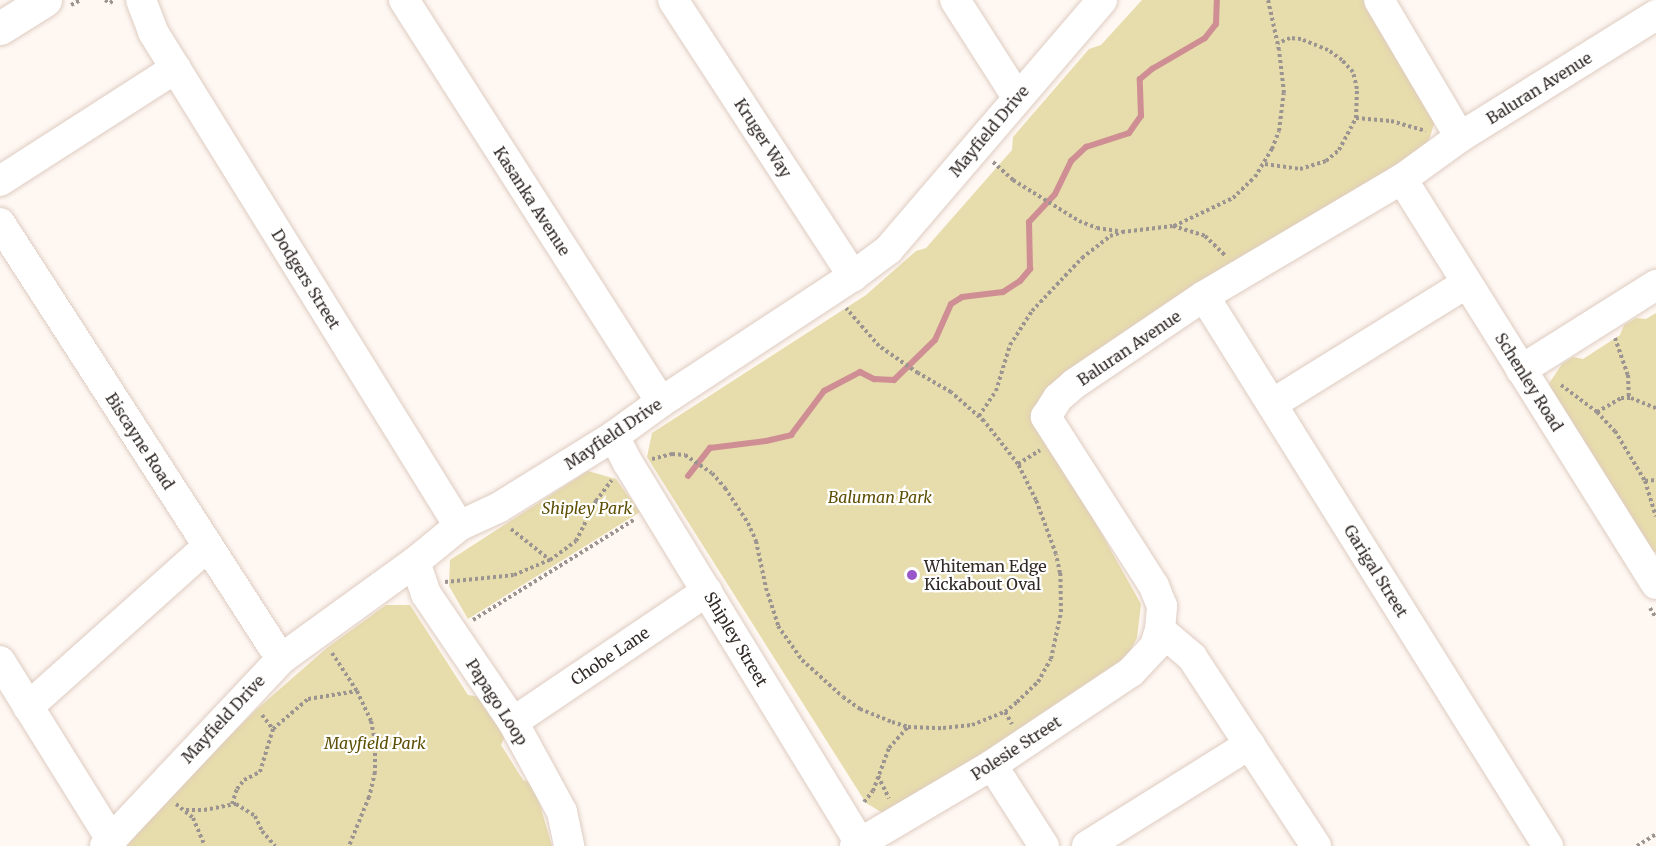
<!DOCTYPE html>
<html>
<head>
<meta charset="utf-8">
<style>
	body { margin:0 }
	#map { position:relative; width:1656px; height:846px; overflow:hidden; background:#fef7f2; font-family:Merriweather,serif }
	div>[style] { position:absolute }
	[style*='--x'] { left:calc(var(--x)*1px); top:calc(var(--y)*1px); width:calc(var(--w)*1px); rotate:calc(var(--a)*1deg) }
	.green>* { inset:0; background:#e7dcab }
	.stream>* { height:6px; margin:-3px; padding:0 3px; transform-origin:3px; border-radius:3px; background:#ce8e94 }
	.path>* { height:4px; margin-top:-2px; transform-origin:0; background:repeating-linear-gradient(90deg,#9b9490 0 3px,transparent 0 6px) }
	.roads { filter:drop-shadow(0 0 2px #deccc1) drop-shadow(0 0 2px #deccc1) }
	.minor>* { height:30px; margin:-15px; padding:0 15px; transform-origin:15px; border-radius:15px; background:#fff }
	.major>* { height:33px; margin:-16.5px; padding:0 16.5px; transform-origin:16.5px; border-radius:16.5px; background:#fff }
	.dots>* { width:16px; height:16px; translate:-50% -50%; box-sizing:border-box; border:3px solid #fff; border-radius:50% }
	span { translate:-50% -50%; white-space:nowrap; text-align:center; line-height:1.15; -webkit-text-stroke:4.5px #fff; paint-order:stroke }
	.street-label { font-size:16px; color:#312a26 }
	.park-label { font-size:16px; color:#5d4f03; font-style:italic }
	.poi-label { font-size:16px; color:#312a26 }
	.left { translate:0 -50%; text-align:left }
</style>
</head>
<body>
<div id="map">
	<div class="green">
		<div style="clip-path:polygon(1142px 0,1364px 0,1430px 109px,1434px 124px,1429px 140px,1418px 152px,1038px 420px,1141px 604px,1137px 638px,1125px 661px,893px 819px,866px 803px,647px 457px,652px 433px,866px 295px,916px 251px,926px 248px,1012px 150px,1013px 137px,1089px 49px,1101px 45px)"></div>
		<div style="clip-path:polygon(1656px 313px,1656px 552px,1654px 552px,1642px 544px,1548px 385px,1562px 364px,1573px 357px,1583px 359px,1620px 335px,1624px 325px,1636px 318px,1646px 319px)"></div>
		<div style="clip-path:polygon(588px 471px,616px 479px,640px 512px,468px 619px,449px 586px,450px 560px)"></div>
		<div style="clip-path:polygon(386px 605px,410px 605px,468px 695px,480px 697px,505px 736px,501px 745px,523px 780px,534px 784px,552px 846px,127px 846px,167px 798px,257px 709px,328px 647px)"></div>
	</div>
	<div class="stream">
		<div style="--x:688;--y:476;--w:36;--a:-52"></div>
		<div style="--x:710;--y:448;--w:56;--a:-7.1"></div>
		<div style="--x:766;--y:441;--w:26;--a:-13"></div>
		<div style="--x:791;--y:435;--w:55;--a:-53.1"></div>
		<div style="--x:824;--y:391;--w:41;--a:-27.8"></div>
		<div style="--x:860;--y:372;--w:16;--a:27"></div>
		<div style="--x:874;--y:379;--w:20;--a:3"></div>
		<div style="--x:894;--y:380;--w:57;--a:-44.3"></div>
		<div style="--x:935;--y:340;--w:39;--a:-66"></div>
		<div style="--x:951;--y:304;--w:13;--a:-32"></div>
		<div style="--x:962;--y:297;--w:41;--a:-7"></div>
		<div style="--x:1003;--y:292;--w:20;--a:-33"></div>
		<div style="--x:1020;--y:281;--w:16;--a:-50"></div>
		<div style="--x:1030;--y:269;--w:47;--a:-91.2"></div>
		<div style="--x:1029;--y:222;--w:38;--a:-47"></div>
		<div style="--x:1055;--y:194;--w:37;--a:-64"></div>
		<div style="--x:1071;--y:161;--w:21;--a:-43"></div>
		<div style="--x:1086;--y:147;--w:45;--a:-18"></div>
		<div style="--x:1129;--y:133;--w:21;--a:-55"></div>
		<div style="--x:1141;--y:116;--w:37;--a:-92"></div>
		<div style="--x:1140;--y:79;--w:16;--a:-40"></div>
		<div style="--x:1152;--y:69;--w:61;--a:-30.3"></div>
		<div style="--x:1205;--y:38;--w:18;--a:-52"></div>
		<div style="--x:1216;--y:24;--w:24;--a:-88"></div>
	</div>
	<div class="path">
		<div style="--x:105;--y:0;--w:6;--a:31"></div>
		<div style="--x:110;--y:3;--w:5;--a:-37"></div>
		<div style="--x:71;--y:5;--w:11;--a:-27"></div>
		<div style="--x:1356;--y:118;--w:35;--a:5"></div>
		<div style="--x:1391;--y:121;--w:36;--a:16"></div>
		<div style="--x:993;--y:162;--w:27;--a:42"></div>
		<div style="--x:1013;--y:180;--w:78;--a:31.8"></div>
		<div style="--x:1079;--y:221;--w:19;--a:21"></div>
		<div style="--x:1097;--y:228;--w:21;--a:8"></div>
		<div style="--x:1265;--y:164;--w:35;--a:8"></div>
		<div style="--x:1300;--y:169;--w:27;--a:-17"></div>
		<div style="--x:1326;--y:161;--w:17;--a:-40"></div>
		<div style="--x:1339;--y:150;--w:36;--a:-62"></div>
		<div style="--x:1356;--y:118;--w:29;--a:-88"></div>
		<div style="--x:1357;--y:89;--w:17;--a:-103"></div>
		<div style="--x:1353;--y:72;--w:16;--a:-133"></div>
		<div style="--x:1342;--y:60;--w:17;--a:-144"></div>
		<div style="--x:1328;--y:50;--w:29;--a:-158"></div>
		<div style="--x:1301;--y:39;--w:11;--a:-175"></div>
		<div style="--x:1290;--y:38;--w:13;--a:157"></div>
		<div style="--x:1174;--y:226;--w:65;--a:-25.4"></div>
		<div style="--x:1233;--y:198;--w:30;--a:-44"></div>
		<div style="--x:1255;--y:177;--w:33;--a:-59"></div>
		<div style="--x:1272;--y:149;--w:19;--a:-69"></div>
		<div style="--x:1279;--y:131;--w:38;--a:-83"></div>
		<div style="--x:1284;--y:93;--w:43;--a:-96.6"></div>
		<div style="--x:1279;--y:50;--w:51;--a:-102.4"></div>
		<div style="--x:1615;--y:338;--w:39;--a:71"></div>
		<div style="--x:1628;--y:375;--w:23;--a:88"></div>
		<div style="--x:1561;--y:385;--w:45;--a:36.9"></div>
		<div style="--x:1597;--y:412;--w:26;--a:47"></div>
		<div style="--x:1615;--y:431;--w:58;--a:59"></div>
		<div style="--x:1645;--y:481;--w:37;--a:73"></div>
		<div style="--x:1597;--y:412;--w:28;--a:-30"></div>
		<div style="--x:1621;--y:398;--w:10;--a:0"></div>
		<div style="--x:1631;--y:398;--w:27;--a:22"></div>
		<div style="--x:979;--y:416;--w:30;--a:-56"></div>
		<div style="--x:996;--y:391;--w:48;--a:-73.1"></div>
		<div style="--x:1010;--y:345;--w:40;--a:-57.1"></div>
		<div style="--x:1032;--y:311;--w:73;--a:-46.7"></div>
		<div style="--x:1082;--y:258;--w:36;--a:-38"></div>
		<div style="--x:1110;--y:236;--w:13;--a:-18"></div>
		<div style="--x:1122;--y:232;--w:51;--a:-6.7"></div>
		<div style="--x:1173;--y:226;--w:34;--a:17"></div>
		<div style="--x:1205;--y:236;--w:28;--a:44"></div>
		<div style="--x:652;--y:459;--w:21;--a:-14"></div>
		<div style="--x:672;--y:454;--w:13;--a:4"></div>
		<div style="--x:685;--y:455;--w:32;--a:34"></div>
		<div style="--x:712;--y:473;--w:20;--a:49"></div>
		<div style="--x:725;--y:488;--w:42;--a:56.7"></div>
		<div style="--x:748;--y:523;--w:20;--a:66"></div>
		<div style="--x:756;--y:541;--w:48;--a:78"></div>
		<div style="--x:766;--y:588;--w:40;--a:72"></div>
		<div style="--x:778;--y:626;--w:42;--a:54.8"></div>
		<div style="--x:802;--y:660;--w:55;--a:42.1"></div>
		<div style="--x:843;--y:697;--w:21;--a:35"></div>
		<div style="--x:860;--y:709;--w:35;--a:22"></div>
		<div style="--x:892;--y:722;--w:17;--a:17"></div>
		<div style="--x:908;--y:727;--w:35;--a:2"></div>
		<div style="--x:943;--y:728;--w:29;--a:-6"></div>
		<div style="--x:972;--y:725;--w:35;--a:-22"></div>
		<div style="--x:1005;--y:712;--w:16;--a:-40"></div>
		<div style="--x:1017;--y:702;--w:29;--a:-44"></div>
		<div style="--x:1038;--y:682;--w:26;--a:-61"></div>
		<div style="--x:1051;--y:659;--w:48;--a:-78"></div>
		<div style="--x:1061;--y:612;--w:39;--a:-91"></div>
		<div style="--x:1060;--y:573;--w:19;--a:-102"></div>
		<div style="--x:1056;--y:554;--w:58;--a:-110.3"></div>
		<div style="--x:1036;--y:500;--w:40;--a:-116.6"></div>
		<div style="--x:1018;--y:464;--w:55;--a:-128.3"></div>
		<div style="--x:984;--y:421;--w:44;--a:-138.7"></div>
		<div style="--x:951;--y:392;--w:38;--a:-150"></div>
		<div style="--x:918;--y:373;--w:47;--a:-145.3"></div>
		<div style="--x:879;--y:346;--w:50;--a:-131"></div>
		<div style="--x:1018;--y:464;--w:26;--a:-32"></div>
		<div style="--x:1645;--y:481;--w:11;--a:-5"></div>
		<div style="--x:511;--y:529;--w:50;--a:38.5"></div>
		<div style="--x:445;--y:582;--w:69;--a:-5.8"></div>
		<div style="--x:514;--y:575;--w:39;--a:-23"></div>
		<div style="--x:550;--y:560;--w:32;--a:-36"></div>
		<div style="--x:576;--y:541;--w:45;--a:-63.4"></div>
		<div style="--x:596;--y:501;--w:26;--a:-53"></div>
		<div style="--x:1650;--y:608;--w:12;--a:59"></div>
		<div style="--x:473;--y:620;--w:191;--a:-31.9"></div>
		<div style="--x:332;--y:653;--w:45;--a:56.7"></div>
		<div style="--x:357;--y:691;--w:33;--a:65"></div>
		<div style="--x:371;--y:721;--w:20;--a:79"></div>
		<div style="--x:375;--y:741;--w:31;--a:90"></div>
		<div style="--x:375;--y:772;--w:26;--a:103"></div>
		<div style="--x:369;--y:797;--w:53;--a:112.2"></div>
		<div style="--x:1005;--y:712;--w:14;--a:60"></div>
		<div style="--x:262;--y:715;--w:18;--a:52"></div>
		<div style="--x:878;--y:776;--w:25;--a:64"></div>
		<div style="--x:864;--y:802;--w:14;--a:-51"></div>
		<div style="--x:873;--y:791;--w:46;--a:-69.6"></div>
		<div style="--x:889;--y:748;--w:28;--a:-48"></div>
		<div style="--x:176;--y:804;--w:22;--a:39"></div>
		<div style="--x:193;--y:818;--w:30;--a:67"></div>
		<div style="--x:232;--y:804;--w:16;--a:-72"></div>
		<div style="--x:237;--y:789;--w:11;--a:-52"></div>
		<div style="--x:244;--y:780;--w:18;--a:-27"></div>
		<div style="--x:260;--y:772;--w:45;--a:-73.2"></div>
		<div style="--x:273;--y:729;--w:46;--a:-40.6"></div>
		<div style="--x:308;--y:699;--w:50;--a:-9.3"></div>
		<div style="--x:186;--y:810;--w:18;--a:0"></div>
		<div style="--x:204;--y:810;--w:33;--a:-11"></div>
		<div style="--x:236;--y:804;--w:22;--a:32"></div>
		<div style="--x:255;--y:816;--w:17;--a:65"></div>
		<div style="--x:262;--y:831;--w:20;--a:49"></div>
		<div style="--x:1637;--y:846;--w:22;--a:-32"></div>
	</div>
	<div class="roads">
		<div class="minor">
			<div style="--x:141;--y:0;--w:34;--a:69"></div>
			<div style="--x:153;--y:32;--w:581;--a:58.22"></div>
			<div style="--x:404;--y:0;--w:477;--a:57.4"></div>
			<div style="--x:673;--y:0;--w:330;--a:56.9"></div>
			<div style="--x:955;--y:0;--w:115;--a:57.4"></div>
			<div style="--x:1379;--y:0;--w:159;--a:59.4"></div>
			<div style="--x:1402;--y:179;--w:478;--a:57.9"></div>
			<div style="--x:0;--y:181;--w:209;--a:-32.7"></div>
			<div style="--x:0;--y:223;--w:519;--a:57.2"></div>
			<div style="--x:1204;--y:296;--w:649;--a:57.98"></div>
			<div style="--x:1521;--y:370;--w:160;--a:-32.2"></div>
			<div style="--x:1272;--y:404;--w:229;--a:-31.8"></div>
			<div style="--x:614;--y:436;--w:30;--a:63"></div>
			<div style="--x:628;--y:463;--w:444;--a:58.6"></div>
			<div style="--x:415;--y:562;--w:34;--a:71"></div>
			<div style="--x:426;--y:594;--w:155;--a:55.8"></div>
			<div style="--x:513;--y:722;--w:102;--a:61.4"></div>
			<div style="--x:562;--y:812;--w:35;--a:78"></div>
			<div style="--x:0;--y:661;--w:210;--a:58.1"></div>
			<div style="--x:28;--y:707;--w:241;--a:-41.8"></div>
			<div style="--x:513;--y:722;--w:234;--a:-34"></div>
			<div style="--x:992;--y:765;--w:96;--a:57.3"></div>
			<div style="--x:105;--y:846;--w:257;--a:-46.7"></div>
			<div style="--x:281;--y:659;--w:165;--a:-35.9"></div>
			<div style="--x:415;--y:562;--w:57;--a:-39.3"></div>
			<div style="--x:459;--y:526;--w:43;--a:-24.8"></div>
			<div style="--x:498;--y:508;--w:137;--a:-31.8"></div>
			<div style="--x:614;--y:436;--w:58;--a:-35.9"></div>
			<div style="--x:661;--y:402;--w:230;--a:-33.3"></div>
			<div style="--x:853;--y:276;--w:44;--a:-36.6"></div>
			<div style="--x:888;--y:250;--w:329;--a:-49.4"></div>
			<div style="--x:855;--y:846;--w:159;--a:-30.6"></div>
			<div style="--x:992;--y:765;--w:167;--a:-33.8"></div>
			<div style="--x:1131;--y:672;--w:35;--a:-47"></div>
			<div style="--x:1155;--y:646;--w:17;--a:-73"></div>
			<div style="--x:1087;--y:846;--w:192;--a:-32"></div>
			<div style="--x:1316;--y:846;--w:226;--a:-123.3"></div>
			<div style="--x:1192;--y:657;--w:42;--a:-139.8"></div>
			<div style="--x:1160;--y:630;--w:24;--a:-85"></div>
			<div style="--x:1162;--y:606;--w:22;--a:-112"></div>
			<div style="--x:1154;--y:586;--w:201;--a:-122.6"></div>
			<div style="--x:1046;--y:417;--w:22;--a:-58"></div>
			<div style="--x:1058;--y:398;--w:21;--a:-41"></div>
			<div style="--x:1074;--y:384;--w:157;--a:-34.1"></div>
			<div style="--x:1204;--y:296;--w:230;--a:-30.6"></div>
			<div style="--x:1402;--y:179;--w:72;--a:-35.9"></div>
			<div style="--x:1460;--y:137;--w:231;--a:-31.9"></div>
		</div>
		<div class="major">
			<div style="--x:0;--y:28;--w:53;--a:-31.9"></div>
		</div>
	</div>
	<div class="dots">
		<div style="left:912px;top:575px;background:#9955ca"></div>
	</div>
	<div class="street-label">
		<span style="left:1539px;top:88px;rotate:-32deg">Baluran Avenue</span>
		<span style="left:989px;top:131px;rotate:-50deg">Mayfield Drive</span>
		<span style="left:763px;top:138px;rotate:57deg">Kruger Way</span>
		<span style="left:532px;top:201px;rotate:57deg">Kasanka Avenue</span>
		<span style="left:306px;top:279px;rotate:58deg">Dodgers Street</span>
		<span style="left:1129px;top:348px;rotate:-34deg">Baluran Avenue</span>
		<span style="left:1529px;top:382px;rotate:58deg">Schenley Road</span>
		<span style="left:613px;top:434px;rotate:-34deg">Mayfield Drive</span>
		<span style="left:140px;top:441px;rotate:57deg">Biscayne Road</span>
		<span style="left:1376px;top:571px;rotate:58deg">Garigal Street</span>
		<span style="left:736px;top:639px;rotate:59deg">Shipley Street</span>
		<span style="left:610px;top:656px;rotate:-34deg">Chobe Lane</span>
		<span style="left:497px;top:702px;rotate:57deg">Papago Loop</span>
		<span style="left:223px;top:719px;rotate:-47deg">Mayfield Drive</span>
		<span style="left:1016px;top:748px;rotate:-33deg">Polesie Street</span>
	</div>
	<div class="park-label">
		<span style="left:880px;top:497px">Baluman Park</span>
		<span style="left:587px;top:508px">Shipley Park</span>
		<span style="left:375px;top:743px">Mayfield Park</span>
	</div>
	<div class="poi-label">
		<span class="left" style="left:924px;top:575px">Whiteman Edge<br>Kickabout Oval</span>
	</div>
</div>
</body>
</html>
